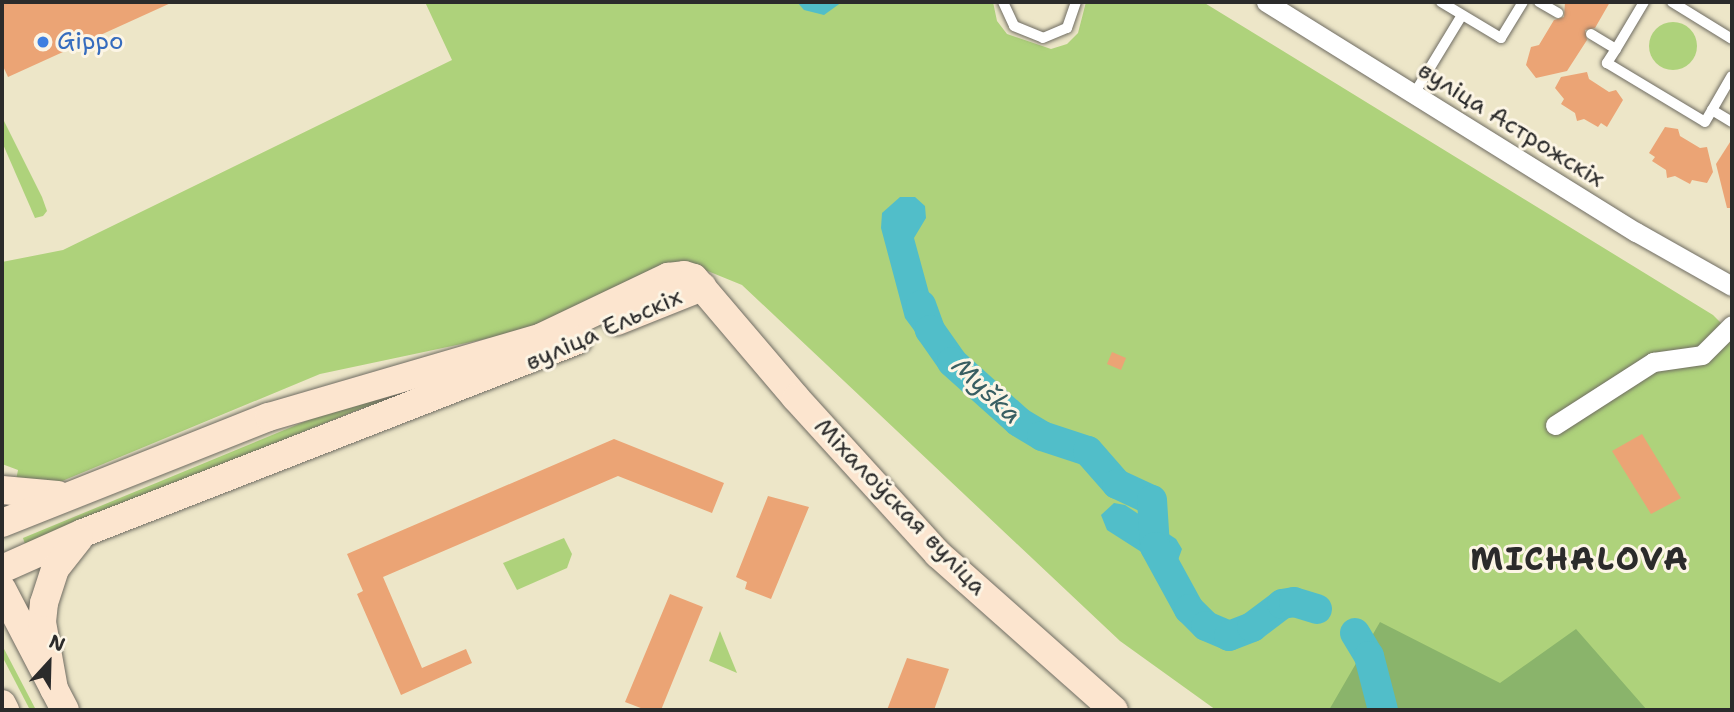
<!DOCTYPE html>
<html>
<head>
<meta charset="utf-8">
<style>
	body { margin:0 }
	#map { position:relative; width:1734px; height:712px; overflow:hidden; background:#ede6c8; font-family:"Shantell Sans",sans-serif }
	div>[style] { position:absolute }
	[style*='--x'] { left:calc(var(--x)*1px); top:calc(var(--y)*1px); width:calc(var(--w)*1px); rotate:calc(var(--a)*1deg) }
	.green>* { inset:0; background:#aed27b }
	.round { border-radius:50% }
	.forest>* { inset:0; background:#8ab46b }
	.water>* { inset:0; background:#51bec9 }
	.river>* { height:30px; margin:-15px; padding:0 15px; transform-origin:15px; border-radius:15px; background:#51bec9 }
	.building>* { inset:0; background:#eba475 }
	.roads { filter:drop-shadow(0 0 2px #6f6c62) drop-shadow(0 0 2px #6f6c62) }
	.lane>* { height:10px; margin:-5px; padding:0 5px; transform-origin:5px; border-radius:5px; background:#fff }
	.street>* { height:19px; margin:-9.5px; padding:0 9.5px; transform-origin:9.5px; border-radius:9.5px; background:#fff }
	.secondary>* { height:28px; margin:-14px; padding:0 14px; transform-origin:14px; border-radius:14px; background:#fce5cf }
	.dots>* { width:19px; height:19px; translate:-50% -50%; box-sizing:border-box; border:4px solid #fcf5e5; border-radius:50% }
	span { translate:-50% -50%; white-space:nowrap; text-align:center; line-height:1.15; -webkit-text-stroke:6px #fcf5e5; paint-order:stroke }
	.shop-label { font-size:24px; color:#366cbe }
	.left { translate:0 -50%; text-align:left }
	.street-label { font-size:24px; color:#2b2b2b }
	.water-label { font-size:26px; color:#385e62; font-style:italic }
	.district-label { font-size:32px; color:#2b2b2b; font-weight:700; letter-spacing:2px }
	.frame { position:absolute; inset:0; border:4px solid #2b2b2b; pointer-events:none }
	.north { position:absolute; left:14px; top:628px; width:70px; height:70px; -webkit-text-stroke:5px #fcf5e5; paint-order:stroke; rotate:22deg; font-size:19px; font-weight:700; line-height:28px; text-align:center; color:#2b2b2b }
	.north::after { content:''; display:block; margin:auto; width:24px; height:32px; background:#2b2b2b; clip-path:polygon(50% 0,100% 100%,50% 72%,0 100%) }
</style>
</head>
<body>
<div id="map">
	<div class="green">
		<div style="clip-path:polygon(425px 2px,993px 2px,997px 21px,1007px 34px,1051px 49px,1067px 44px,1078px 33px,1086px 2px,1203px 2px,1713px 315px,1732px 334px,1732px 710px,1216px 710px,1120px 641px,742px 285px,688px 263px,552px 325px,320px 374px,55px 484px,16px 480px,18px 470px,2px 464px,2px 262px,63px 250px,452px 60px)"></div>
		<div class="round" style="left:1649px;top:22px;width:48px;height:48px"></div>
		<div style="clip-path:polygon(2px 117px,42px 197px,47px 211px,43px 216px,35px 218px,2px 142px)"></div>
		<div style="clip-path:polygon(528px 355px,360px 409px,25px 544px,23px 538px,357px 400px)"></div>
		<div style="clip-path:polygon(564px 538px,572px 554px,567px 568px,517px 590px,503px 563px)"></div>
		<div style="clip-path:polygon(720px 631px,737px 673px,709px 661px)"></div>
		<div style="clip-path:polygon(2px 645px,36px 710px,30px 710px,2px 656px)"></div>
	</div>
	<div class="forest">
		<div style="clip-path:polygon(1380px 622px,1500px 683px,1576px 629px,1647px 710px,1329px 710px)"></div>
	</div>
	<div class="water">
		<div style="clip-path:polygon(797px 2px,842px 2px,824px 15px,804px 10px)"></div>
		<div style="clip-path:polygon(900px 197px,915px 197px,925px 206px,926px 218px,914px 238px,940px 333px,933px 342px,919px 337px,905px 318px,881px 228px,882px 213px)"></div>
		<div style="clip-path:polygon(1114px 503px,1125px 505px,1176px 539px,1182px 549px,1178px 560px,1157px 562px,1107px 530px,1101px 515px)"></div>
	</div>
	<div class="river">
		<div style="--x:921;--y:305;--w:27;--a:70"></div>
		<div style="--x:930;--y:330;--w:39;--a:55"></div>
		<div style="--x:952;--y:362;--w:90;--a:41.8"></div>
		<div style="--x:1019;--y:422;--w:27;--a:31"></div>
		<div style="--x:1042;--y:436;--w:48;--a:18.1"></div>
		<div style="--x:1088;--y:451;--w:44;--a:48.7"></div>
		<div style="--x:1117;--y:484;--w:38;--a:25"></div>
		<div style="--x:1152;--y:500;--w:47;--a:86.3"></div>
		<div style="--x:1155;--y:547;--w:71;--a:61.3"></div>
		<div style="--x:1189;--y:609;--w:24;--a:45"></div>
		<div style="--x:1206;--y:626;--w:25;--a:23"></div>
		<div style="--x:1229;--y:636;--w:25;--a:-21"></div>
		<div style="--x:1252;--y:627;--w:38;--a:-37"></div>
		<div style="--x:1282;--y:604;--w:12;--a:-9"></div>
		<div style="--x:1294;--y:602;--w:24;--a:17"></div>
		<div style="--x:1355;--y:633;--w:27;--a:59"></div>
		<div style="--x:1369;--y:656;--w:56;--a:75.5"></div>
	</div>
	<div class="building">
		<div style="clip-path:polygon(2px 2px,173px 2px,8px 77px,2px 64px)"></div>
		<div style="clip-path:polygon(1565px 2px,1610px 2px,1595px 28px,1585px 30px,1587px 40px,1567px 71px,1536px 78px,1526px 65px,1531px 47px,1539px 45px,1554px 20px,1564px 17px)"></div>
		<div style="clip-path:polygon(1587px 72px,1589px 79px,1609px 92px,1616px 90px,1623px 100px,1607px 127px,1601px 123px,1598px 127px,1584px 119px,1577px 121px,1575px 113px,1561px 104px,1564px 99px,1555px 88px,1561px 77px)"></div>
		<div style="clip-path:polygon(1665px 127px,1678px 129px,1680px 136px,1700px 148px,1707px 147px,1713px 172px,1707px 183px,1692px 180px,1690px 184px,1675px 176px,1667px 178px,1666px 170px,1652px 161px,1655px 157px,1649px 153px)"></div>
		<div style="clip-path:polygon(1732px 139px,1732px 208px,1727px 208px,1716px 164px)"></div>
		<div style="clip-path:polygon(1112px 352px,1126px 358px,1121px 370px,1107px 364px)"></div>
		<div style="clip-path:polygon(1642px 434px,1681px 498px,1651px 514px,1612px 451px)"></div>
		<div style="clip-path:polygon(614px 439px,724px 483px,712px 513px,618px 476px,383px 577px,422px 668px,466px 649px,472px 663px,401px 695px,357px 594px,363px 591px,347px 554px)"></div>
		<div style="clip-path:polygon(768px 496px,809px 507px,771px 599px,745px 589px,747px 582px,736px 577px)"></div>
		<div style="clip-path:polygon(670px 594px,703px 607px,661px 710px,646px 710px,625px 702px)"></div>
		<div style="clip-path:polygon(907px 658px,949px 669px,934px 710px,887px 710px)"></div>
	</div>
	<div class="roads">
		<div class="lane">
			<div style="--x:1003;--y:2;--w:26;--a:65"></div>
			<div style="--x:1014;--y:26;--w:31;--a:22"></div>
			<div style="--x:1043;--y:38;--w:26;--a:-23"></div>
			<div style="--x:1067;--y:28;--w:28;--a:-71"></div>
			<div style="--x:1441;--y:2;--w:70;--a:31"></div>
			<div style="--x:1501;--y:38;--w:42;--a:-58.6"></div>
			<div style="--x:1539;--y:2;--w:22;--a:30"></div>
			<div style="--x:1672;--y:2;--w:70;--a:31.7"></div>
			<div style="--x:1591;--y:34;--w:29;--a:31"></div>
			<div style="--x:1616;--y:49;--w:55;--a:-59.2"></div>
			<div style="--x:1616;--y:49;--w:17;--a:123"></div>
			<div style="--x:1607;--y:63;--w:114;--a:31"></div>
			<div style="--x:1705;--y:122;--w:14;--a:-60"></div>
			<div style="--x:1712;--y:110;--w:23;--a:31"></div>
			<div style="--x:1414;--y:94;--w:92;--a:-58.7"></div>
			<div style="--x:1712;--y:110;--w:39;--a:-60"></div>
		</div>
		<div class="street">
			<div style="--x:1266;--y:2;--w:436;--a:31.9"></div>
			<div style="--x:1636;--y:232;--w:110;--a:29.4"></div>
			<div style="--x:1555;--y:425;--w:117;--a:-32.7"></div>
			<div style="--x:1653;--y:362;--w:49;--a:-8.1"></div>
			<div style="--x:1702;--y:355;--w:42;--a:-45"></div>
		</div>
		<div class="secondary">
			<div style="--x:617;--y:321;--w:92;--a:-21.8"></div>
			<div style="--x:2;--y:490;--w:56;--a:5.1"></div>
			<div style="--x:2;--y:523;--w:287;--a:-21.7"></div>
			<div style="--x:269;--y:417;--w:284;--a:-16.3"></div>
			<div style="--x:542;--y:337;--w:140;--a:-25.5"></div>
			<div style="--x:668;--y:277;--w:16;--a:-7"></div>
			<div style="--x:684;--y:275;--w:10;--a:17"></div>
			<div style="--x:694;--y:278;--w:157;--a:49.6"></div>
			<div style="--x:796;--y:398;--w:211;--a:47.7"></div>
			<div style="--x:938;--y:554;--w:235;--a:41.6"></div>
			<div style="--x:2;--y:569;--w:89;--a:-24"></div>
			<div style="--x:83;--y:533;--w:531;--a:-21.3"></div>
			<div style="--x:2;--y:589;--w:136;--a:62.5"></div>
			<div style="--x:54;--y:689;--w:68;--a:-100.2"></div>
			<div style="--x:42;--y:622;--w:19;--a:-84"></div>
			<div style="--x:44;--y:603;--w:36;--a:-72"></div>
			<div style="--x:55;--y:569;--w:39;--a:-52"></div>
			<div style="--x:2;--y:704;--w:7;--a:63"></div>
		</div>
	</div>
	<div class="dots">
		<div style="left:43px;top:42px;background:#3f7fe0"></div>
	</div>
	<div class="shop-label">
		<span class="left" style="left:57px;top:42px">Gippo</span>
	</div>
	<div class="street-label">
		<span style="left:1511px;top:125px;rotate:32deg">вуліца Астрожскіх</span>
		<span style="left:604px;top:330px;rotate:-24deg">вуліца Ельскіх</span>
		<span style="left:900px;top:507px;rotate:46deg">Міхалоўская вуліца</span>
	</div>
	<div class="water-label">
		<span style="left:987px;top:390px;rotate:43deg">Муška</span>
	</div>
	<div class="district-label">
		<span style="left:1580px;top:559px">MICHALOVA</span>
	</div>
	<div class="frame"></div>
	<div class="north">N</div>
</div>
</body>
</html>
